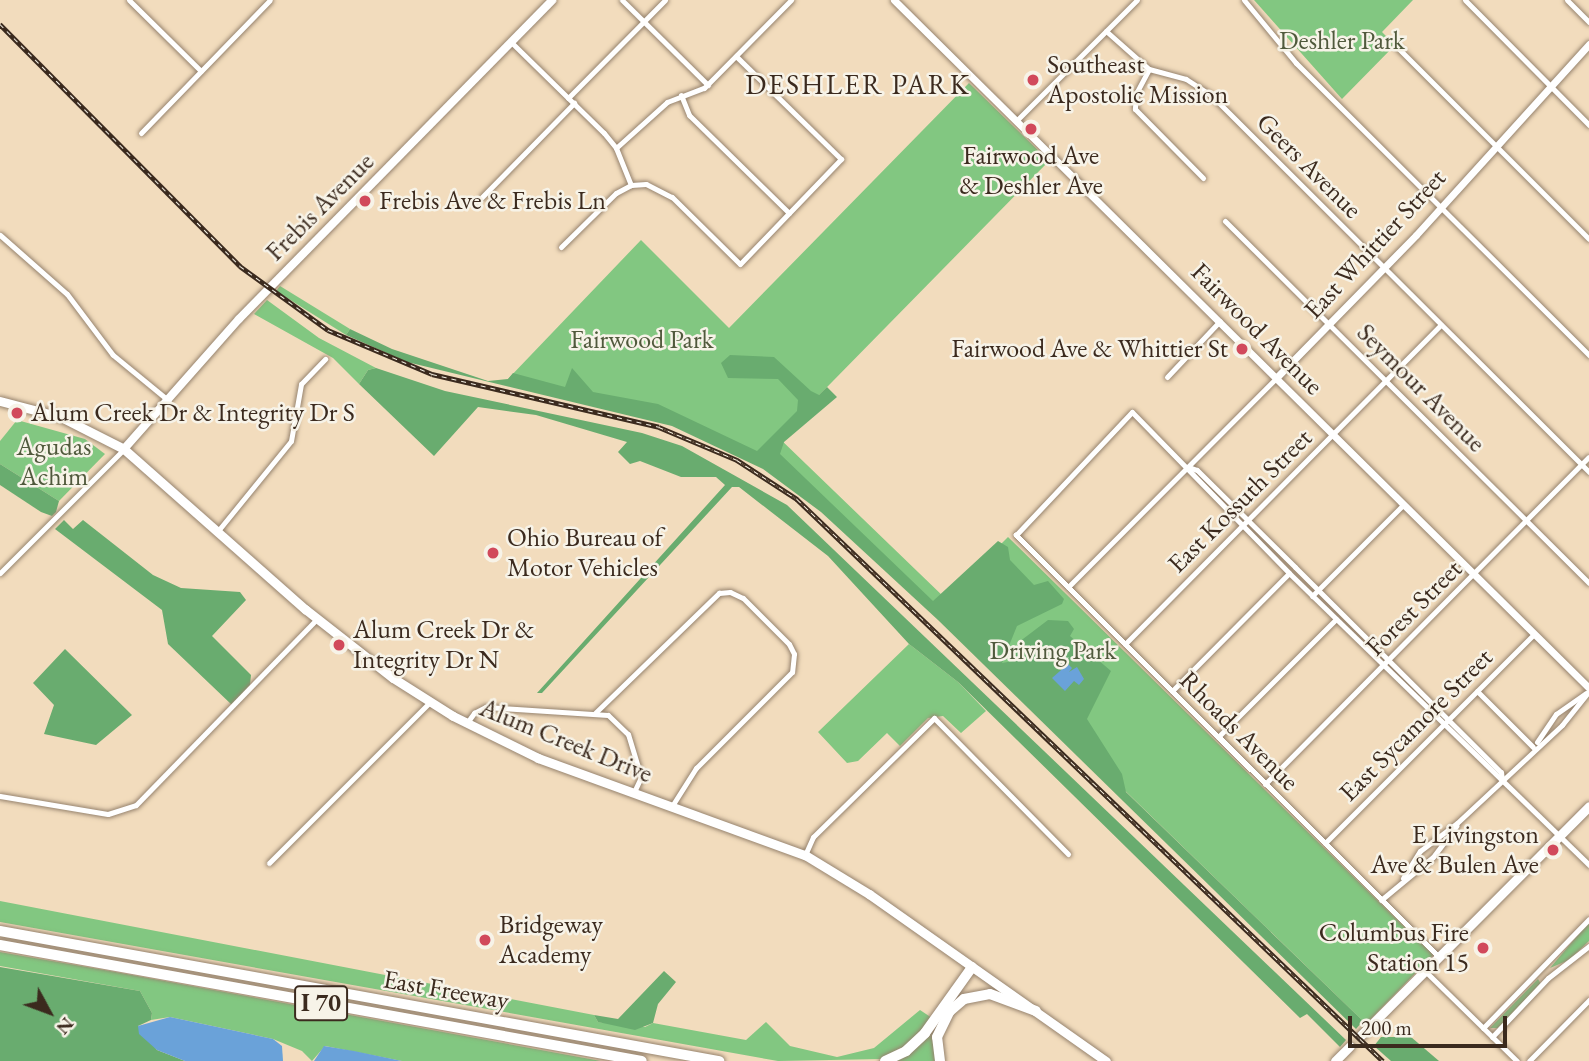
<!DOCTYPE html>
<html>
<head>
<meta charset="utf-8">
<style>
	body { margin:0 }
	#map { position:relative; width:1589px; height:1061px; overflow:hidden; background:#f2dcbd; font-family:"EB Garamond",serif }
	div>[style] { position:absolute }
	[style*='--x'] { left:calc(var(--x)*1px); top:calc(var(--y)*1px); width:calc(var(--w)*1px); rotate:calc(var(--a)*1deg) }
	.green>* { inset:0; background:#82c781 }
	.forest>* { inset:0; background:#69ac6f }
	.water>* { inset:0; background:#6aa2d9 }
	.roads { filter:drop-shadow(0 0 2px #96836e) drop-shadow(0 0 2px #96836e) }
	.minor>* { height:5px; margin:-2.5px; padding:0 2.5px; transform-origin:2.5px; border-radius:2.5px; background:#fff }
	.tertiary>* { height:7px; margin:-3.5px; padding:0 3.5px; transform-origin:3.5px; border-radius:3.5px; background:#fff }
	.secondary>* { height:8px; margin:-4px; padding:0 4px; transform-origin:4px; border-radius:4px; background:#fff }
	.primary>* { height:9px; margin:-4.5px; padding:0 4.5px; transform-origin:4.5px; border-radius:4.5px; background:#fff }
	.motorway>* { height:10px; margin:-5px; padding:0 5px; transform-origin:5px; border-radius:5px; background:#fff }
	.rail>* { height:4.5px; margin-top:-2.25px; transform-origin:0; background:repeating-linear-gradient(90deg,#f7f3e8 0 5px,#3b2a1e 0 10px); box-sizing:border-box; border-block:2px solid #3b2a1e }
	.dots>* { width:19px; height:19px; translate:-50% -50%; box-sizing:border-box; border:4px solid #f7f3e8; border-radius:50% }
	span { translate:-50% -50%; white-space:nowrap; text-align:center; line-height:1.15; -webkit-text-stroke:5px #f7f3e8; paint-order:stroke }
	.shield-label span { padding:2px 5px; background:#f7f3e8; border:2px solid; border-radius:5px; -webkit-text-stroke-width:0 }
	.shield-label { font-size:24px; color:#3b2a1e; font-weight:700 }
	.park-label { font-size:26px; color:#50593c }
	.poi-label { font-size:26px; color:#3b2a1e }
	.left { translate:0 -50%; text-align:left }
	.right { translate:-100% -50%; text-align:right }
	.street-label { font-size:26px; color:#3b2a1e }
	.neighbourhood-label { font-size:28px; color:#3b2a1e; letter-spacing:2px }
	.north { position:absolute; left:14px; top:977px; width:70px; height:70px; -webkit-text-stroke:5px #f7f3e8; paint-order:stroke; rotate:131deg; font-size:19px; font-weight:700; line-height:28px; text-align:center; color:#3b2a1e }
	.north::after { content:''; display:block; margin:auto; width:24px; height:32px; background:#3b2a1e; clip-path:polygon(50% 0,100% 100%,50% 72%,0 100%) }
	.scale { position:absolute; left:1348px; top:1016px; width:159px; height:32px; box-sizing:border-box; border:4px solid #3b2a1e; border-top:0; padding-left:9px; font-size:21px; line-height:24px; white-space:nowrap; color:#3b2a1e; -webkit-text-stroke:5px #f7f3e8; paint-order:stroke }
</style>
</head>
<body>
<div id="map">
	<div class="green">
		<div style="clip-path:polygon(1254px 0,1413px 0,1382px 32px,1395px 45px,1342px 99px)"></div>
		<div style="clip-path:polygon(969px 83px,1049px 161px,778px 437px,946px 599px,1008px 537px,1433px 955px,1366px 1024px,769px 446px,755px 460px,687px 427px,508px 379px,641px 240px,729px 328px)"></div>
		<div style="clip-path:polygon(280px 286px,350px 329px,346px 335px,276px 291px)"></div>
		<div style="clip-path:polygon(267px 300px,319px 338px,376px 368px,368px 370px,359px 384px,333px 358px,254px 314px)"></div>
		<div style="clip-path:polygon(17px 420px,85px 439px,105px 454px,59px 501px,0 464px,0 441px)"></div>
		<div style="clip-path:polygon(909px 644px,958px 682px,986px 711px,961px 733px,943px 716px,928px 718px,900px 746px,887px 733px,858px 761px,847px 763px,818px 732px)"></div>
		<div style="clip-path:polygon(0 901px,594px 1015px,598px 1022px,645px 1027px,653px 1023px,746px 1040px,766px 1022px,790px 1046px,837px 1057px,874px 1048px,920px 1010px,932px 1018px,912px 1043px,882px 1059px,778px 1061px,0 922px)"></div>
		<div style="clip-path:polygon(1589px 922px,1589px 941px,1569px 960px,1550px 968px)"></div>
		<div style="clip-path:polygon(0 952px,110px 971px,601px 1061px,402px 1061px,325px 1046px,312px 1061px,302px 1051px,273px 1039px,170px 1017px,151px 1020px,152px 1013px,140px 991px,0 966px)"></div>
		<div style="clip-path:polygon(1538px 979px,1541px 984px,1498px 1028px,1490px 1028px)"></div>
		<div style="clip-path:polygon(937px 1022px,937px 1061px,893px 1061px)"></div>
	</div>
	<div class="forest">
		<div style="clip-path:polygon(350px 329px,392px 349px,488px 381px,508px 379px,513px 373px,565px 387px,572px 368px,593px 392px,658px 404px,757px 451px,797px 411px,798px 400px,778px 379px,728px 378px,721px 363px,730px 355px,774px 357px,811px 391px,819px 395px,827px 387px,837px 397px,784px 442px,780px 454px,933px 601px,998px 541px,1008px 547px,1010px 560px,1034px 585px,1048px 581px,1064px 599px,1062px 604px,1017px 626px,1002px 663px,1013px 661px,1019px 642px,1048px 620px,1068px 621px,1074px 629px,1070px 636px,1111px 671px,1087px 719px,1122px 774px,1126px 792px,1363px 1021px,1356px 1029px,938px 620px,821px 512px,763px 469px,672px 426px,407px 362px,346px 335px)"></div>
		<div style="clip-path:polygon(376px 368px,445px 391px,642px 433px,682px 446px,787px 505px,1346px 1040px,1340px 1047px,1307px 1014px,1300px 1018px,958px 682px,909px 644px,828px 556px,739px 487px,732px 487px,542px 693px,537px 693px,725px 485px,716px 477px,681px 477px,640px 461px,630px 464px,618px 452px,627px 442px,536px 415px,478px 407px,434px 456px,359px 384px,368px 370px)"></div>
		<div style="clip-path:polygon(0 464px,59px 501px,56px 512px,52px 516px,41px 512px,0 485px)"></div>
		<div style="clip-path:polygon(64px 520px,73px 529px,83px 520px,153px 575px,181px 588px,240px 592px,246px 600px,212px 636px,251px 675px,250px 685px,232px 705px,168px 644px,162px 610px,55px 529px)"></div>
		<div style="clip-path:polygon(65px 649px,132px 715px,96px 745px,44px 734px,54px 705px,33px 683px)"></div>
		<div style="clip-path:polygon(0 967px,140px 991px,152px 1013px,151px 1020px,138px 1026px,157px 1050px,185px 1061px,0 1061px)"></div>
		<div style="clip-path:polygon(664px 971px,676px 982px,658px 1004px,653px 1023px,635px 1030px,598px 1022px,594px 1015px,618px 1019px)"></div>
		<div style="clip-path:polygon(1381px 1037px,1411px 1037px,1439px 1061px,1391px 1061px,1374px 1046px)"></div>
	</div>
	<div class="water">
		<div style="clip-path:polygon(1068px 664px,1072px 668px,1069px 672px,1077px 667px,1084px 679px,1079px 685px,1074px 681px,1065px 691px,1052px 678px)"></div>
		<div style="clip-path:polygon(170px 1017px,273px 1039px,282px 1046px,283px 1061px,185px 1061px,157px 1050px,139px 1034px,138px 1026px)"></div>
		<div style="clip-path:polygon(324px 1046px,354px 1051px,402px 1061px,314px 1061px)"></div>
	</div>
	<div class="roads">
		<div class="minor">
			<div style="--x:129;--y:0;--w:101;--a:44.6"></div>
			<div style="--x:622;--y:0;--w:121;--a:44.7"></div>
			<div style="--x:1244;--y:0;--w:82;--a:50.5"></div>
			<div style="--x:1296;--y:63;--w:414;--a:44.9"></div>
			<div style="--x:1465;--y:0;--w:176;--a:45.2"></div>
			<div style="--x:1567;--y:0;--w:31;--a:45"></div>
			<div style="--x:1106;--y:31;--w:57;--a:41.5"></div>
			<div style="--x:1149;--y:69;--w:38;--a:15"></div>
			<div style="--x:1186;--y:79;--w:30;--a:33"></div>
			<div style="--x:1211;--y:95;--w:534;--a:44.92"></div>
			<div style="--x:511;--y:42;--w:130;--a:44.4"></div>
			<div style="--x:604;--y:133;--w:19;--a:51"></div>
			<div style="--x:616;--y:148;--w:40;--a:68"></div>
			<div style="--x:1395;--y:45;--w:274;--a:45"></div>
			<div style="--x:1149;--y:69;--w:27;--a:118"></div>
			<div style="--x:1136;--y:93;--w:16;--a:94"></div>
			<div style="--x:1135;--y:109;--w:97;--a:45.4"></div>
			<div style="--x:681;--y:95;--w:22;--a:68"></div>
			<div style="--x:689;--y:115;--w:140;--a:44.4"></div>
			<div style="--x:568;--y:98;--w:138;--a:-45.3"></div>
			<div style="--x:1016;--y:121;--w:171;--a:-45"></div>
			<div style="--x:141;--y:133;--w:185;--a:-45.9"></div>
			<div style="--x:616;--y:148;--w:69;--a:-42"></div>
			<div style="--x:667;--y:102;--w:40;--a:-21"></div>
			<div style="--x:704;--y:88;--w:124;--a:-45.3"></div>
			<div style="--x:482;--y:197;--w:132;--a:-45.6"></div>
			<div style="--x:1225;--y:221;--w:513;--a:44.84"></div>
			<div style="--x:0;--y:235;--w:89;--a:41.4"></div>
			<div style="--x:67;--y:294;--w:76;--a:53"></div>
			<div style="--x:113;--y:355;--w:72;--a:39.4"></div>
			<div style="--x:561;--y:247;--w:77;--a:-44.5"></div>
			<div style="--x:616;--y:193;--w:17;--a:-28"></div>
			<div style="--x:631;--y:185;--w:15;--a:-4"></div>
			<div style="--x:646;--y:184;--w:29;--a:27"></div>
			<div style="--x:672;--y:197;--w:95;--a:44.6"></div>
			<div style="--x:740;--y:264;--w:146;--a:-46.1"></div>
			<div style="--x:841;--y:159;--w:147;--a:-135.6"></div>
			<div style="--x:1167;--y:377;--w:77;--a:-46.6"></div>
			<div style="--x:1188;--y:467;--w:9;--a:18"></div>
			<div style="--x:1197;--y:470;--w:138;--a:44.7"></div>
			<div style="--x:1295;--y:567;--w:291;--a:44.9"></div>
			<div style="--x:1501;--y:772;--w:7;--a:82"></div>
			<div style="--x:217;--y:532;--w:117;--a:-50.9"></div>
			<div style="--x:291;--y:441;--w:58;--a:-80"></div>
			<div style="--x:301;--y:384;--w:35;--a:-46"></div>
			<div style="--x:0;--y:573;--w:175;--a:-45"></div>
			<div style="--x:1068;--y:587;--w:295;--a:-45.1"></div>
			<div style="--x:1312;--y:596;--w:130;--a:-45"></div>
			<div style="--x:1125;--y:644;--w:449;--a:-45.3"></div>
			<div style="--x:1172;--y:691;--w:166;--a:-45.2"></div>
			<div style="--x:1477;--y:691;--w:79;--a:45"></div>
			<div style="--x:595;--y:713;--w:173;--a:-44.1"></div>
			<div style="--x:719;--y:593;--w:11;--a:-5"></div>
			<div style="--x:730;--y:592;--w:14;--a:25"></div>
			<div style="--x:743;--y:598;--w:65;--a:45"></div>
			<div style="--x:789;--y:644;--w:11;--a:63"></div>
			<div style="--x:794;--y:654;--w:18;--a:96"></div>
			<div style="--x:792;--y:672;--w:136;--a:135"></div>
			<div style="--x:696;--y:768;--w:45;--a:122.3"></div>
			<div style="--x:466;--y:724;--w:14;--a:-54"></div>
			<div style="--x:474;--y:713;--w:13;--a:-27"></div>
			<div style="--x:486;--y:707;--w:122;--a:3.8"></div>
			<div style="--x:608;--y:715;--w:28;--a:44"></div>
			<div style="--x:628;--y:734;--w:45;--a:73.2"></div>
			<div style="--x:641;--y:777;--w:17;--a:115"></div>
			<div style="--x:1218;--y:737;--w:167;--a:-45"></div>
			<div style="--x:1537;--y:742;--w:34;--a:-56"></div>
			<div style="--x:1556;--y:714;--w:37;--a:-35"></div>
			<div style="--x:1265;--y:784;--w:460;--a:-45.3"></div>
			<div style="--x:0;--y:796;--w:109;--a:9.5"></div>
			<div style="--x:108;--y:814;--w:29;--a:-18"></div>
			<div style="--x:136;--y:805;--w:260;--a:-45.8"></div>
			<div style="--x:1325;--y:843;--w:296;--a:-45"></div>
			<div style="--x:805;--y:855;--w:20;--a:-66"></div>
			<div style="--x:813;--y:837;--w:170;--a:-44.5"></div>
			<div style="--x:934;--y:718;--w:191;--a:45.4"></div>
			<div style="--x:269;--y:863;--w:228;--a:-45"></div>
			<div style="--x:1403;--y:878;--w:32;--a:-58"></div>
			<div style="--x:1420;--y:851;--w:46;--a:-37.1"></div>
			<div style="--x:1457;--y:823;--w:144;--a:-43"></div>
			<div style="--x:1562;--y:725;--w:43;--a:-51.5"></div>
			<div style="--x:1381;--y:900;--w:67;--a:-39.6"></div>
			<div style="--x:1433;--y:857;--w:39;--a:-53"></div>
			<div style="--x:1439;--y:957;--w:598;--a:-135.07"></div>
			<div style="--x:1016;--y:535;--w:169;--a:-46.7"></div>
			<div style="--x:1132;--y:412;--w:225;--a:45.7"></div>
			<div style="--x:1289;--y:573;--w:419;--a:44.2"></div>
			<div style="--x:1425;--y:971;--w:129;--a:44.4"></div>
			<div style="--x:1483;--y:1028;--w:152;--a:-45.8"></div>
			<div style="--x:1492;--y:1037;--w:81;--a:-46.5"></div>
			<div style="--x:1548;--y:978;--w:52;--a:-38"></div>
			<div style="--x:1529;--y:1061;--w:86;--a:-45.5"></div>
		</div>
		<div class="tertiary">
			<div style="--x:894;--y:0;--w:978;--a:44.71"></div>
			<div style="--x:1276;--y:378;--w:200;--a:-45.6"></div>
			<div style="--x:1416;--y:235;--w:258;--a:-47.8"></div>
		</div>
		<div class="secondary">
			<div style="--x:124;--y:449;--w:174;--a:-48.5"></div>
			<div style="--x:239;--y:319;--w:447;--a:-45.5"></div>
		</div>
		<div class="primary">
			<div style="--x:0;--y:401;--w:63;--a:14.7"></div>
			<div style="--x:61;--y:417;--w:71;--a:26.9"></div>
			<div style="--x:124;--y:449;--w:242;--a:41.5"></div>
			<div style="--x:305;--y:609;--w:112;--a:38.1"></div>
			<div style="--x:393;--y:678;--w:71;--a:32.3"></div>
			<div style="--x:453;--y:716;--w:95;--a:26.3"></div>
			<div style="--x:538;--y:758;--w:284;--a:20"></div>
			<div style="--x:805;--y:855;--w:75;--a:31.4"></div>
			<div style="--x:869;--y:894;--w:290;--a:35.2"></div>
			<div style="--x:1361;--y:1035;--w:323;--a:-45.1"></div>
			<div style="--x:1335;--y:1061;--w:21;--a:-45"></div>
		</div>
		<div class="motorway">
			<div style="--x:0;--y:931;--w:731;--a:10.25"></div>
			<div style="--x:0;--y:945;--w:652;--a:10.24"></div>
			<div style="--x:949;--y:1012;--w:20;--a:-41"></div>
			<div style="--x:964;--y:999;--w:26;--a:-11"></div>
			<div style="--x:990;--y:994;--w:49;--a:20.3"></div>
			<div style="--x:885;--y:1061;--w:23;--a:-25"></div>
			<div style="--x:906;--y:1051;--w:26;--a:-43"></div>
			<div style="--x:925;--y:1033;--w:81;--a:-54.5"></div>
			<div style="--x:940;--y:1061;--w:24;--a:-97"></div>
			<div style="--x:937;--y:1037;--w:34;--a:-64"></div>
		</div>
	</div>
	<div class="rail">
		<div style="--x:0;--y:24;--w:341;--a:45.2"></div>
		<div style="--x:240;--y:266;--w:109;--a:36"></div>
		<div style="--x:328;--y:330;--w:113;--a:22.9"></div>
		<div style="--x:432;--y:374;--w:233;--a:13.1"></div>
		<div style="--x:659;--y:427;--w:85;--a:22.9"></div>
		<div style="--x:737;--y:460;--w:72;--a:33"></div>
		<div style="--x:797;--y:499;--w:812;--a:43.8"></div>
	</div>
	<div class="dots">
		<div style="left:1033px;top:80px;background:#d1495b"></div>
		<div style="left:1031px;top:129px;background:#d1495b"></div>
		<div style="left:365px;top:201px;background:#d1495b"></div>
		<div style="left:1242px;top:349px;background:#d1495b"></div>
		<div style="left:17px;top:413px;background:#d1495b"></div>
		<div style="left:493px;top:553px;background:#d1495b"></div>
		<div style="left:339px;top:645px;background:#d1495b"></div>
		<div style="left:1553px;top:850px;background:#d1495b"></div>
		<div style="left:485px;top:940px;background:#d1495b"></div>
		<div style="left:1483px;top:948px;background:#d1495b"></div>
	</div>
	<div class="shield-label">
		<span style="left:321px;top:1003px">I 70</span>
	</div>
	<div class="park-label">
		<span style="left:1342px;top:41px">Deshler Park</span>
		<span style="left:642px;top:340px">Fairwood Park</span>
		<span style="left:54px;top:462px">Agudas<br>Achim</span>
		<span style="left:1053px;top:651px">Driving Park</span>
	</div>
	<div class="poi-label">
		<span class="left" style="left:1047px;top:80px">Southeast<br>Apostolic Mission</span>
		<span style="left:1031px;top:171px">Fairwood Ave<br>&amp; Deshler Ave</span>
		<span class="left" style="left:379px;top:201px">Frebis Ave &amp; Frebis Ln</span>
		<span class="right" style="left:1228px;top:349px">Fairwood Ave &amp; Whittier St</span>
		<span class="left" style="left:31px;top:413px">Alum Creek Dr &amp; Integrity Dr S</span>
		<span class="left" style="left:507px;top:553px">Ohio Bureau of<br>Motor Vehicles</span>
		<span class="left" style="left:353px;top:645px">Alum Creek Dr &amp;<br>Integrity Dr N</span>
		<span class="right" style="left:1539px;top:850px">E Livingston<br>Ave &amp; Bulen Ave</span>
		<span class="left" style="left:499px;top:940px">Bridgeway<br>Academy</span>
		<span class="right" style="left:1469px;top:948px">Columbus Fire<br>Station 15</span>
	</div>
	<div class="street-label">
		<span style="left:1309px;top:166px;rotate:45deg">Geers Avenue</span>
		<span style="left:320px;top:207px;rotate:-45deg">Frebis Avenue</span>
		<span style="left:1375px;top:244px;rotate:-47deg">East Whittier Street</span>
		<span style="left:1257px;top:329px;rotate:45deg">Fairwood Avenue</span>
		<span style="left:1421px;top:388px;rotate:45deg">Seymour Avenue</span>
		<span style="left:1240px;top:501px;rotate:-45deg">East Kossuth Street</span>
		<span style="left:1414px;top:608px;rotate:-45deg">Forest Street</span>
		<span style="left:1416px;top:725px;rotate:-45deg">East Sycamore Street</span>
		<span style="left:1239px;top:731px;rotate:45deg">Rhoads Avenue</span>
		<span style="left:566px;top:741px;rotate:22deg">Alum Creek Drive</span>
		<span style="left:446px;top:990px;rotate:10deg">East Freeway</span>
	</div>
	<div class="neighbourhood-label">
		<span style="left:858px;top:84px">DESHLER PARK</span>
	</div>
	<div class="north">N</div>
	<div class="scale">200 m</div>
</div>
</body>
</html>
